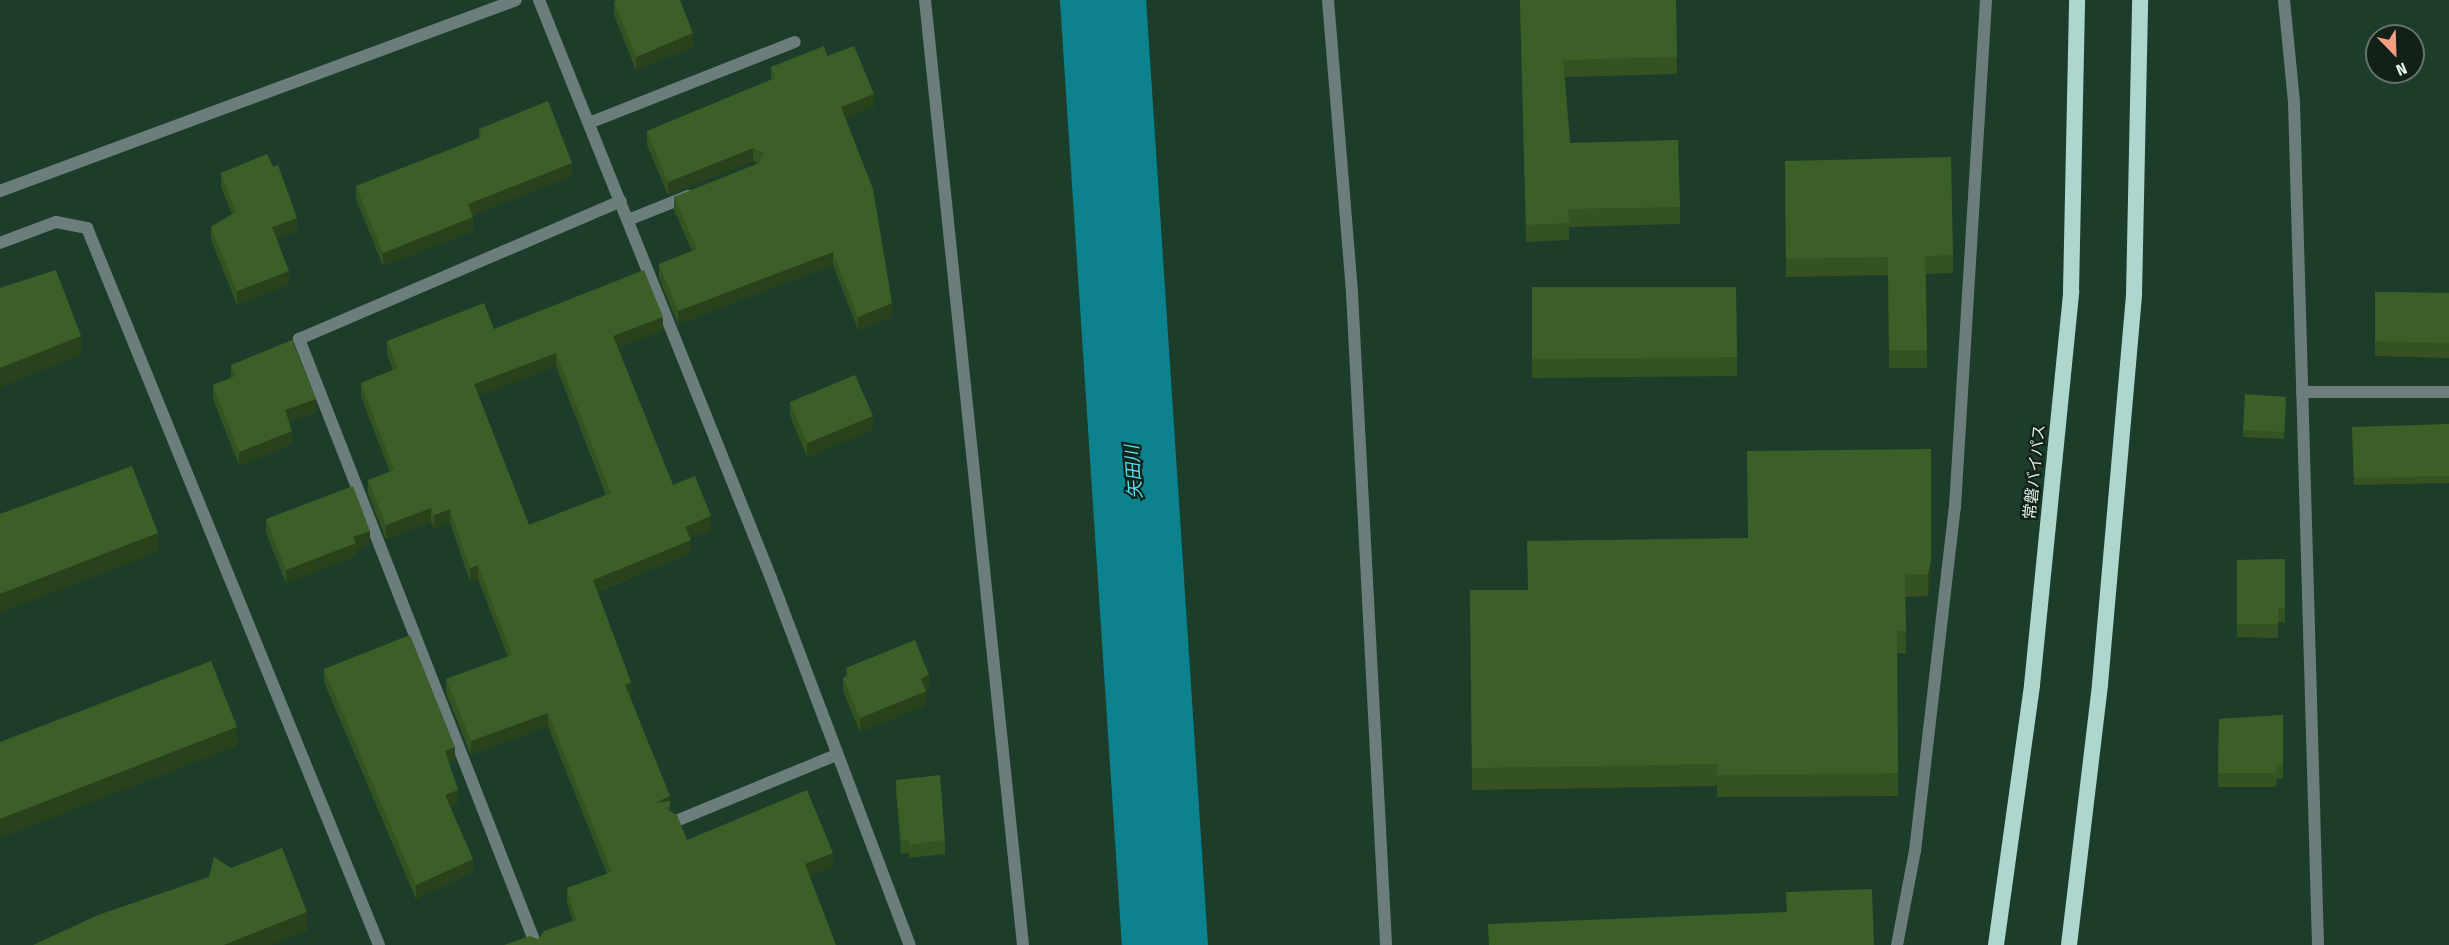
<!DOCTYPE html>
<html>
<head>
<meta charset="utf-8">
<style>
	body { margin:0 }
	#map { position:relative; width:2449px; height:945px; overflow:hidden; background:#1d3d2b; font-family:"Fira Sans Condensed","Noto Sans JP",sans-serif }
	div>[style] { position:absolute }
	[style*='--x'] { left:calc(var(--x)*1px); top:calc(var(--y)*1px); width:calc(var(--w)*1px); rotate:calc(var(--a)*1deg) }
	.river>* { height:86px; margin:-43px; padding:0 43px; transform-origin:43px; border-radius:43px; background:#0b828d }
	.minor>* { height:12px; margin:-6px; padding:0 6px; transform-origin:6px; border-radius:6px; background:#6c7e7b }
	.trunk>* { height:16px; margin:-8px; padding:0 8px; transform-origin:8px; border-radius:8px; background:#acd6ce }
	.wall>* { inset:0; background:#345222 }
	.shaded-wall>* { inset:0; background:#2a421b }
	.building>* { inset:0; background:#3c5f27 }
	span { translate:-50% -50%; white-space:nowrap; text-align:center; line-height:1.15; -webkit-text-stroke:4.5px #122018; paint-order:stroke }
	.street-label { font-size:16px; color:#e1f3e8 }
	.water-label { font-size:18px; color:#50e1f1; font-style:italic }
	.north { position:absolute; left:2365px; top:24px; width:60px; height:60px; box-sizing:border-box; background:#122018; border:2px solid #65746b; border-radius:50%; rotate:157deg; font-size:16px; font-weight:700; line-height:24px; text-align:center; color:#e1f3e8 }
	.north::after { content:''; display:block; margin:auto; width:21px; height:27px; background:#f2a081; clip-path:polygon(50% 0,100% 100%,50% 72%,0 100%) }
</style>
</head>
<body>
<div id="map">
	<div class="river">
		<div style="--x:1103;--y:0;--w:947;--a:86.25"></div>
	</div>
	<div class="minor">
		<div style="--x:539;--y:0;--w:623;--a:68.13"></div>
		<div style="--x:771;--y:578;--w:392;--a:69.3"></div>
		<div style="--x:925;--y:0;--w:950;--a:84.08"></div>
		<div style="--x:1328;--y:0;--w:294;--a:85.3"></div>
		<div style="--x:1352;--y:293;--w:653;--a:87.01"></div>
		<div style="--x:2284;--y:0;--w:102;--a:84.4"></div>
		<div style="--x:2294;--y:102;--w:843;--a:88.37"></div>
		<div style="--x:589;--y:123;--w:221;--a:-21.5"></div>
		<div style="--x:0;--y:191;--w:550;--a:-20.31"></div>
		<div style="--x:628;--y:220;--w:65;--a:-21.8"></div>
		<div style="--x:0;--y:243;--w:60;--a:-20.6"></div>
		<div style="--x:56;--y:222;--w:32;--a:11"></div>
		<div style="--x:87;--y:228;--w:774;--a:67.84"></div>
		<div style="--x:2302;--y:392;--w:147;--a:0"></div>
		<div style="--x:676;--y:821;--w:173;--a:-22.4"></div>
		<div style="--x:536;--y:945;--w:651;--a:-111.36"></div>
		<div style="--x:299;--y:339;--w:350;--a:-23.2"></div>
		<div style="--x:1897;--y:945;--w:96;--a:-79.2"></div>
		<div style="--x:1915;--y:851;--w:346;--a:-83.4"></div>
		<div style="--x:1955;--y:507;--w:508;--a:-86.5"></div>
	</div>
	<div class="trunk">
		<div style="--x:1996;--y:945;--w:262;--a:-82.1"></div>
		<div style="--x:2032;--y:685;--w:396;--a:-84.3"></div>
		<div style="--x:2071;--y:291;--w:291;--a:-88.8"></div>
		<div style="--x:2069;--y:945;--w:263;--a:-83.2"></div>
		<div style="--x:2100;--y:684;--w:391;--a:-85"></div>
		<div style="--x:2134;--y:294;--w:294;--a:-88.8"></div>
	</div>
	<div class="wall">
		<div style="clip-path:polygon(1520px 0,1677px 57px,1677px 74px,1565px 77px,1570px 143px,1680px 207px,1680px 224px,1569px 227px,1569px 240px,1526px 242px)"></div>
		<div style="clip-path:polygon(614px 1px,693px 47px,636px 70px,614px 15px)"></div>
		<div style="clip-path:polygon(827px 56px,874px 107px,846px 118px,892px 317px,858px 330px,833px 265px,678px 324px,659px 278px,659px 264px,692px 251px,674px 210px,674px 197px,758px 164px,753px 161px,668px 195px,647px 145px,647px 131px,771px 80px,771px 67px)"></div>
		<div style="clip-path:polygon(479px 129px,572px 176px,472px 215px,473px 231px,383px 266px,356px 199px,356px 186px,479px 138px)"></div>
		<div style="clip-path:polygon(1785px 161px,1953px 255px,1953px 273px,1926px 274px,1927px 368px,1889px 368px,1888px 275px,1786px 277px)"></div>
		<div style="clip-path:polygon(221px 173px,297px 231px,276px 239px,289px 284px,237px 305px,211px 240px,211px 227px,232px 214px,221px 187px)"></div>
		<div style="clip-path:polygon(1532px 287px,1736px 287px,1737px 376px,1532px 378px)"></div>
		<div style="clip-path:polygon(2375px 292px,2449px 293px,2449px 358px,2375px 356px)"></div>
		<div style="clip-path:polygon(evenodd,494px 329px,663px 330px,618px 348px,673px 485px,711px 530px,690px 538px,691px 553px,597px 592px,631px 696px,630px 696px,670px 801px,671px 812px,687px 840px,833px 867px,809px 876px,538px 939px,573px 922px,567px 902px,567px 888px,607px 874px,548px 726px,471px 755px,446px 693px,446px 679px,508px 657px,478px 579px,470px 581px,450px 523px,434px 529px,431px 522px,386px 539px,368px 494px,368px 480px,390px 472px,361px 397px,361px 383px,393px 370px,387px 355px,387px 341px,494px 329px,556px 366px,606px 495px,529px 525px,478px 396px,556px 366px)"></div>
		<div style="clip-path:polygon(231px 365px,316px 412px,289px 422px,292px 444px,239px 466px,213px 399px,213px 385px,231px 378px)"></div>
		<div style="clip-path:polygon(790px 402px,873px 430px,807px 457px,790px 416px)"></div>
		<div style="clip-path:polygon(2286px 404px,2284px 439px,2243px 437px,2243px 430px)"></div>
		<div style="clip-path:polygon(2449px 424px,2449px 483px,2354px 485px,2352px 434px)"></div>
		<div style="clip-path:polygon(1931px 449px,1931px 582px,1928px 596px,1905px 597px,1906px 654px,1897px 653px,1898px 796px,1717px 797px,1717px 786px,1472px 790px,1470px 590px,1527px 590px,1748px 538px)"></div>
		<div style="clip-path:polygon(266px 519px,370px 544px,356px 550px,356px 556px,286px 583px,266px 533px)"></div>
		<div style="clip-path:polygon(2285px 559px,2285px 622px,2278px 622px,2278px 638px,2237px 637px,2237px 560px)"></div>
		<div style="clip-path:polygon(846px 668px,929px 689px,926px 690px,926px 705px,860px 732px,843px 691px,843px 678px,846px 676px)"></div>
		<div style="clip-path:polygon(324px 669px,455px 761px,449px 763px,458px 803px,450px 807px,473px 872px,416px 899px,324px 682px)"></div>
		<div style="clip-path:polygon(2283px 715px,2283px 779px,2277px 779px,2276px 787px,2218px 787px,2219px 719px)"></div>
		<div style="clip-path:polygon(896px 780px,945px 840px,945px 854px,909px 858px,909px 853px,901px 854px,896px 793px)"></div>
	</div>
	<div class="shaded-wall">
		<div style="clip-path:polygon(693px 33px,693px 47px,636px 70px,636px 57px)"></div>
		<div style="clip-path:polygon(874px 94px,874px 107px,841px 120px,841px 107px)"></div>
		<div style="clip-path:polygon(753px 148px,753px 161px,668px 195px,668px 182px)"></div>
		<div style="clip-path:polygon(572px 163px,572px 176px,468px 217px,468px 204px)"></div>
		<div style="clip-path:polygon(473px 217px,473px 231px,383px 266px,383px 253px)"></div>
		<div style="clip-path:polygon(297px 218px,297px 231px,272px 241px,272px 227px)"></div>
		<div style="clip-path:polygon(833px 252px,833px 265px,678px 324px,678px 311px)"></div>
		<div style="clip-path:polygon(289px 271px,289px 284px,237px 305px,237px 291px)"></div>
		<div style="clip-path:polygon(892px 303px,892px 317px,858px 330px,858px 317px)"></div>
		<div style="clip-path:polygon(663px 317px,663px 330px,613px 350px,613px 336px)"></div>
		<div style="clip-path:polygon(81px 336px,81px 355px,0 387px,0 368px)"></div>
		<div style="clip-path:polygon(556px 353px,556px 366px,474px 398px,474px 384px)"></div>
		<div style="clip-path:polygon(316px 399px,316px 412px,285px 424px,285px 410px)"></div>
		<div style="clip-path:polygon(873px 416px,873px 430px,807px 457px,807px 443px)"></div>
		<div style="clip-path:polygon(292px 431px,292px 444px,239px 466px,239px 452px)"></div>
		<div style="clip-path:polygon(431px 508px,431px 522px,386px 539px,386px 525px)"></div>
		<div style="clip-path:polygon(450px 509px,450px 523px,434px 529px,434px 515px)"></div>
		<div style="clip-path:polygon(711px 516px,711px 530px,685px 540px,685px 527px)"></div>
		<div style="clip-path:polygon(370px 531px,370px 544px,356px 550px,356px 556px,286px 583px,286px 570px,353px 537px)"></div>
		<div style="clip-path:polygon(158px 533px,158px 552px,0 613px,0 594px)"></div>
		<div style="clip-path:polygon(691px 540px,691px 553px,593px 593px,593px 580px)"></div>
		<div style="clip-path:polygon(1931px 560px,1931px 582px,1928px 596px,1928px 574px)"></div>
		<div style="clip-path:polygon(478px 565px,478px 579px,470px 581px,470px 568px)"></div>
		<div style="clip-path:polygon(929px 675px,929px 689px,921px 692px,921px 679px)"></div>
		<div style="clip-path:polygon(631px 682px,631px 696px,625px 698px,625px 685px)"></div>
		<div style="clip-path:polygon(926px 691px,926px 705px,860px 732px,860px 718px)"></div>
		<div style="clip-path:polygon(548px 713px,548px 726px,471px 755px,471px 741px)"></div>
		<div style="clip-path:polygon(237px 727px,237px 746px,0 838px,0 819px)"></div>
		<div style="clip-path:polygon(455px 747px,455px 761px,445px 765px,445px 751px)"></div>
		<div style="clip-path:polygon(458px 790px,458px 803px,445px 808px,445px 795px)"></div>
		<div style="clip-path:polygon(670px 796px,670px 805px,671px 801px,671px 815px,655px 803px)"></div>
		<div style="clip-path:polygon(833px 853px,833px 867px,805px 878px,805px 864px)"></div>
		<div style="clip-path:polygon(473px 859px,473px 872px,416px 899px,416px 885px)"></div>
		<div style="clip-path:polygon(307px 912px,307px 931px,271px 945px,224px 945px)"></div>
	</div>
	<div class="building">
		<div style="clip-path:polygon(617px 0,680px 0,693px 33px,636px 57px,614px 1px)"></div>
		<div style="clip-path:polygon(1520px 0,1676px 0,1677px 57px,1563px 60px,1570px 143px,1678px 140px,1680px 207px,1568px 209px,1569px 223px,1526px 225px)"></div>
		<div style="clip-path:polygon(824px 46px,827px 56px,854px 46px,874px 94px,841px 107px,873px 189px,892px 303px,858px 317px,833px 252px,678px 311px,659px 264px,697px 249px,674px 197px,759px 163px,764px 153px,753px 148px,668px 182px,647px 131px,775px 78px,771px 67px)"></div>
		<div style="clip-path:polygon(548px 101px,572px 163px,468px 204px,473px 217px,383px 253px,356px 186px,482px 137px,479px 129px)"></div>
		<div style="clip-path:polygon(267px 154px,273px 167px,278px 165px,297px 218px,272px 227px,289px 271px,237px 291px,211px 227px,236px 212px,221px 173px)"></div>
		<div style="clip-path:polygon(1951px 157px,1953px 255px,1925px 256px,1927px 350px,1889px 350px,1888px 257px,1786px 259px,1785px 161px)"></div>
		<div style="clip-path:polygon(56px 270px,81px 336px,0 368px,0 288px)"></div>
		<div style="clip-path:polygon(evenodd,644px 270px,663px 317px,613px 336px,673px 485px,695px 476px,711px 516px,685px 527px,691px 540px,593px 580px,631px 682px,625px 685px,670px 796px,655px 803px,671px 801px,668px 810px,677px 815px,687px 840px,807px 790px,833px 853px,805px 864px,836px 945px,504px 945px,530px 936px,538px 939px,544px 931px,576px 920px,567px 888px,612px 872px,548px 713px,471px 741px,446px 679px,512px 655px,478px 565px,470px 568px,450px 509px,434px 515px,431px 508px,386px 525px,368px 480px,394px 470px,361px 383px,398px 368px,387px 341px,484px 303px,494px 329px,644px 270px,556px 353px,611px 493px,529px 525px,474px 384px,556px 353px)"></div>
		<div style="clip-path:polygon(1532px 287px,1736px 287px,1737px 357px,1532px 359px)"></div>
		<div style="clip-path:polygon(2375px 292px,2449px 293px,2449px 343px,2375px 341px)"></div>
		<div style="clip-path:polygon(292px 340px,316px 399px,285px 410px,292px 431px,239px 452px,213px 385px,236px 376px,231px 365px)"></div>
		<div style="clip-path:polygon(855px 375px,873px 416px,807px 443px,790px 402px)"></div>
		<div style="clip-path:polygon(2245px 394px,2286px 397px,2284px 432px,2243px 430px)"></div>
		<div style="clip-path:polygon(2449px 424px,2449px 476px,2354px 478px,2352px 427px)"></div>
		<div style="clip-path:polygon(1931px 449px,1931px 560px,1928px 574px,1905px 574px,1906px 631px,1897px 631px,1898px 773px,1717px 775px,1717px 764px,1472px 768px,1470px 590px,1528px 590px,1527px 541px,1748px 538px,1747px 451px)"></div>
		<div style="clip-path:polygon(132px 466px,158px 533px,0 594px,0 514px)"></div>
		<div style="clip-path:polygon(353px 486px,370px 531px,353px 537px,356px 543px,286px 570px,266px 519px)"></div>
		<div style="clip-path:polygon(2285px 559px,2285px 608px,2278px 608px,2278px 624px,2237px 624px,2237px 560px)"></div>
		<div style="clip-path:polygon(410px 635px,455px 747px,445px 751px,458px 790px,445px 795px,473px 859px,416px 885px,324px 669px)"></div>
		<div style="clip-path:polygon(915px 640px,929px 675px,921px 679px,926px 691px,860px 718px,843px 678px,849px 675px,846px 668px)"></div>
		<div style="clip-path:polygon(211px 661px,237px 727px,0 819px,0 742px)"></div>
		<div style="clip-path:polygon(2283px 715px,2283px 765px,2277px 765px,2276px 773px,2218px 773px,2219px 719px)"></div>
		<div style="clip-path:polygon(940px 775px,945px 840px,909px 845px,909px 840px,901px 840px,896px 780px)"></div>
		<div style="clip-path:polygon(282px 848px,307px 912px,224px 945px,33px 945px,98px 915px,209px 877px,214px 857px,231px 868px)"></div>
		<div style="clip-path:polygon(1872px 889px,1874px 945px,1489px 945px,1488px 924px,1787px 912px,1786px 892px)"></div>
	</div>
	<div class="street-label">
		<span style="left:2035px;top:472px;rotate:-84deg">常磐バイパス</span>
	</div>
	<div class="water-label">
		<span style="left:1134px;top:472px;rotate:-94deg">矢田川</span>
	</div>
	<div class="north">N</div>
</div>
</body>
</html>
